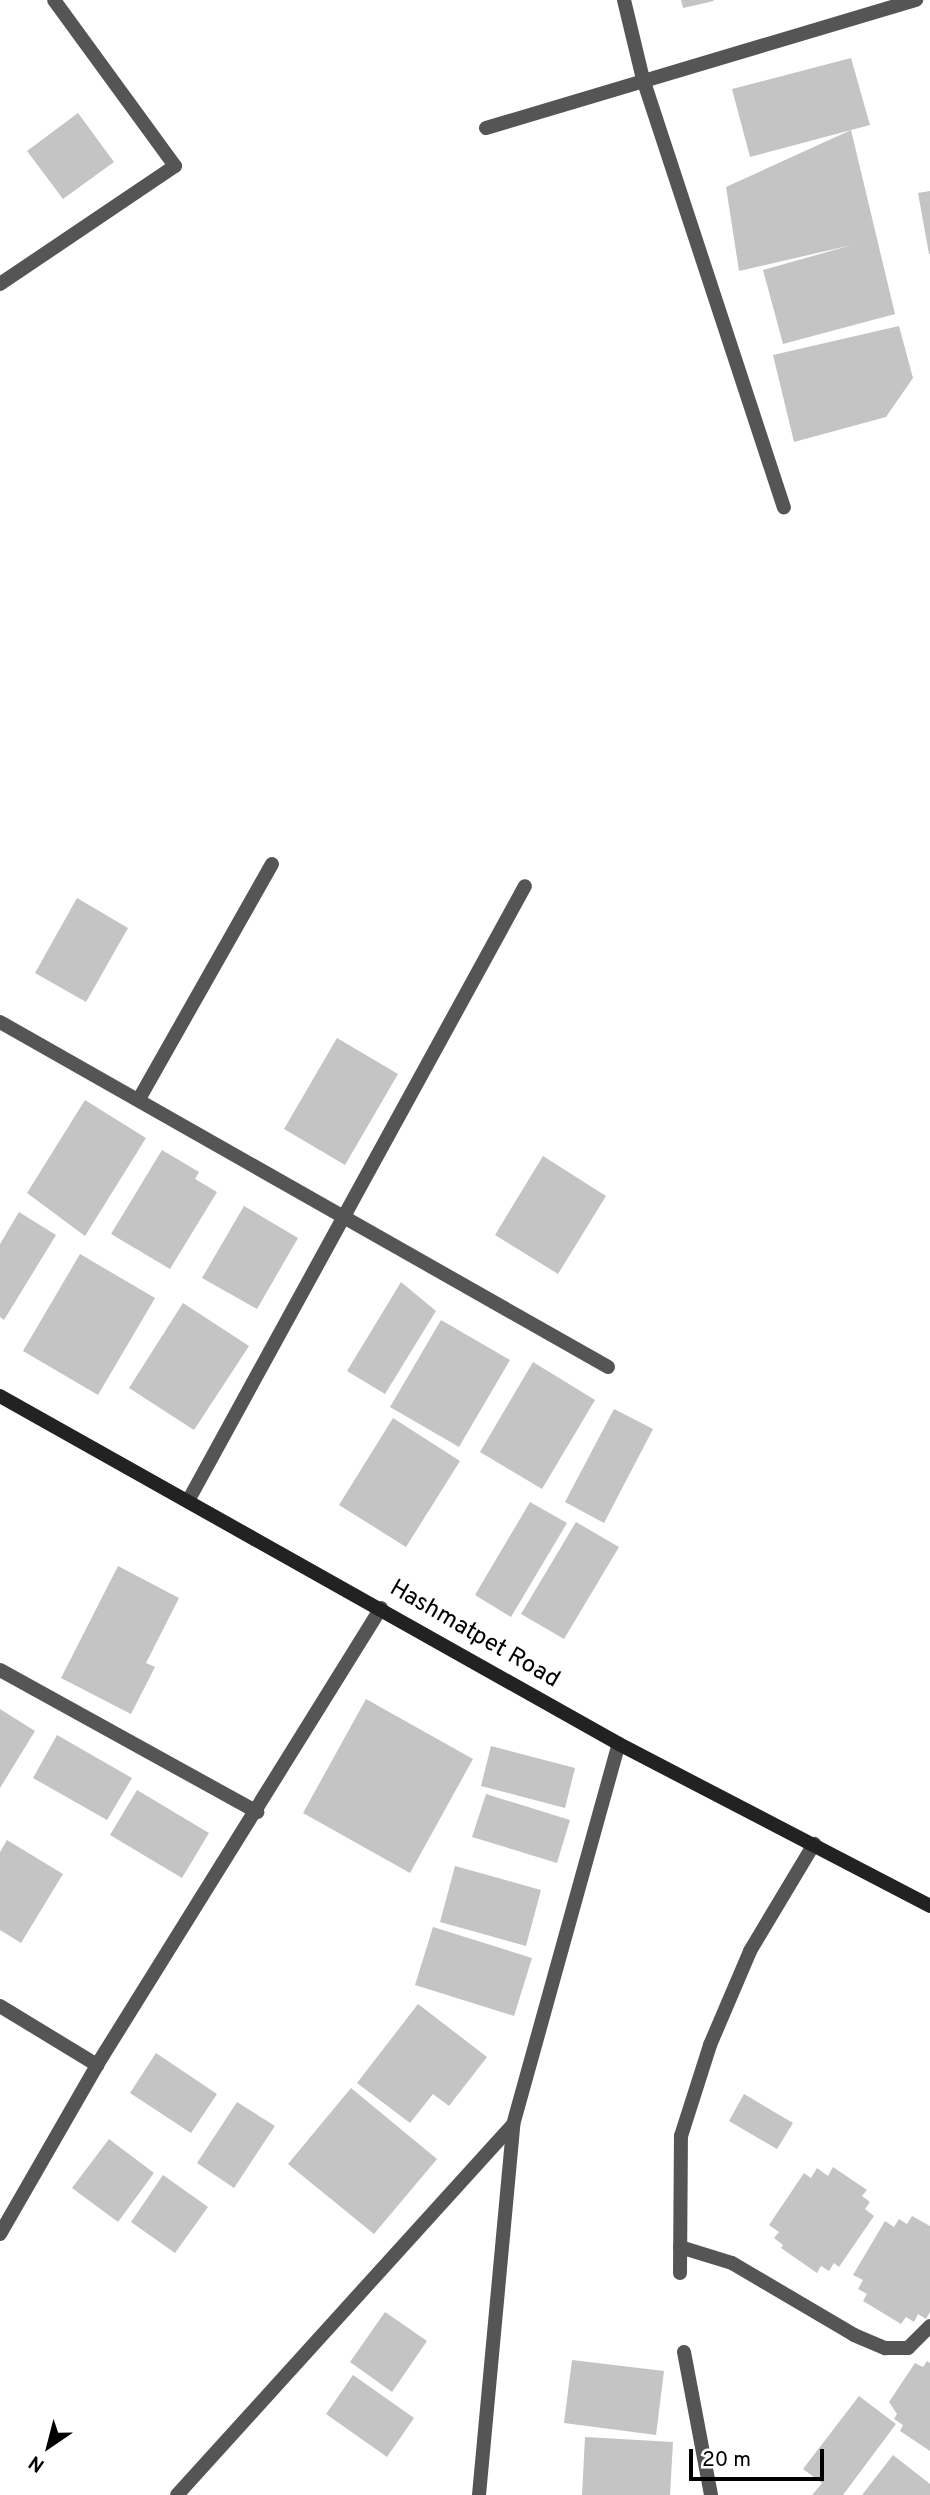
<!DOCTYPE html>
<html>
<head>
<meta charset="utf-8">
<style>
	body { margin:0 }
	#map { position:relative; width:930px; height:2495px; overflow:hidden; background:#fff; font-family:Overpass,sans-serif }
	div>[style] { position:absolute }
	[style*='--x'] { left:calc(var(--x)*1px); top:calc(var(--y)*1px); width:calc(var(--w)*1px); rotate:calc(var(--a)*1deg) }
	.building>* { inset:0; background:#c4c4c4 }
	.minor>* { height:14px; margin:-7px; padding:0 7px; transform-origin:7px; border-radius:7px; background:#555 }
	.secondary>* { height:14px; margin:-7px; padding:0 7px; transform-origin:7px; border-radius:7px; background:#222 }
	span { translate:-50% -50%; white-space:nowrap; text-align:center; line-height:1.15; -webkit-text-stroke:7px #fff; paint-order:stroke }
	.street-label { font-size:24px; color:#000 }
	.north { position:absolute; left:14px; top:2411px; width:70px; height:70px; -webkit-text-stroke:5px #fff; paint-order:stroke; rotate:215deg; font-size:19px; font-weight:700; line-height:28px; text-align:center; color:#000 }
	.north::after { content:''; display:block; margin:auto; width:24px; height:32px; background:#000; clip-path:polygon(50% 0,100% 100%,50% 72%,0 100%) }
	.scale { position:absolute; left:689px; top:2449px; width:135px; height:32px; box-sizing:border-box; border:4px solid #000; border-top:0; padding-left:9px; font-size:21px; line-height:24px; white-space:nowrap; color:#000; -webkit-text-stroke:5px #fff; paint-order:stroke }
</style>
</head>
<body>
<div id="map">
	<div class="building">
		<div style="clip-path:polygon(681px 0,713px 0,714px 1px,683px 8px)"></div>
		<div style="clip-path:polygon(851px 58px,870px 125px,750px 157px,732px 89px)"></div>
		<div style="clip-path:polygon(78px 113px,114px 162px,63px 199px,27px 151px)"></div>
		<div style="clip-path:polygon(851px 130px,895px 314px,783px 344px,763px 270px,852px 245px,739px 271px,726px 187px)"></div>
		<div style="clip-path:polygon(930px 191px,930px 254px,929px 254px,918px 193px)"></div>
		<div style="clip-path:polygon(899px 326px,913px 378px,886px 417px,794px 442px,773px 355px)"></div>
		<div style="clip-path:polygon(77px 898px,128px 928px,86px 1002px,35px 973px)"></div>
		<div style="clip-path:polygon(337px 1038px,398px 1074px,345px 1165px,284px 1129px)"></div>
		<div style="clip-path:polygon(85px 1100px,146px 1138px,85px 1236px,27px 1193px)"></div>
		<div style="clip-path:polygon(162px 1150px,199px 1172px,195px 1179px,217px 1192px,170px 1269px,111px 1234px)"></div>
		<div style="clip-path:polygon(543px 1156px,606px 1196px,558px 1274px,495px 1235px)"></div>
		<div style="clip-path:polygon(244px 1206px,298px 1238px,257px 1309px,202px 1278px)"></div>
		<div style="clip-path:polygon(19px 1212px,56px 1235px,4px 1320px,0 1317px,0 1244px)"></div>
		<div style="clip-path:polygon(80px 1254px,155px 1298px,98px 1395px,23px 1351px)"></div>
		<div style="clip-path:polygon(401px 1282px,436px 1311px,385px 1394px,347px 1371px)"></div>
		<div style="clip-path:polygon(183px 1303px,249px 1346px,194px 1430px,129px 1388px)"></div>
		<div style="clip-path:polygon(441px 1320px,510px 1360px,459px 1447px,390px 1407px)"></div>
		<div style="clip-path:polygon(533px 1362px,595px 1400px,542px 1489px,480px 1452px)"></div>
		<div style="clip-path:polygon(614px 1409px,653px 1429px,604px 1523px,565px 1502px)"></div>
		<div style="clip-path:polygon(393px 1418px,460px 1461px,406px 1547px,339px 1505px)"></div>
		<div style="clip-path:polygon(530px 1502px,567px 1523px,511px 1617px,475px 1595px)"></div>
		<div style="clip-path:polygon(576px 1522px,619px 1547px,564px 1639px,521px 1614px)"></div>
		<div style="clip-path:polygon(118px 1566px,179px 1598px,146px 1663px,155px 1667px,131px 1714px,61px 1678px)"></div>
		<div style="clip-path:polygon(366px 1699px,473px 1759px,410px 1873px,303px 1813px)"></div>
		<div style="clip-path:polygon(0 1709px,35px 1731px,0 1788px)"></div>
		<div style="clip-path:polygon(57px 1735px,132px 1778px,107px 1820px,33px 1778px)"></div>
		<div style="clip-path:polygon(491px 1746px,575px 1768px,565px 1808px,481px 1786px)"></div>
		<div style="clip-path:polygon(137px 1790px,209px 1833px,182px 1878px,110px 1835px)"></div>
		<div style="clip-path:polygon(486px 1794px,570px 1820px,557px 1863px,472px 1837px)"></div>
		<div style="clip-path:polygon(7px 1840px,63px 1874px,21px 1943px,0 1930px,0 1852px)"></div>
		<div style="clip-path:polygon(455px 1866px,541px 1890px,526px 1946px,440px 1922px)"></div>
		<div style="clip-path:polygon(433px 1927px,532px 1958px,514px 2016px,415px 1985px)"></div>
		<div style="clip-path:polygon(418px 2004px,487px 2057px,449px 2106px,433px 2094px,410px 2123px,357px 2083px)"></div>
		<div style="clip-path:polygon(156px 2053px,217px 2094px,191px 2133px,130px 2093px)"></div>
		<div style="clip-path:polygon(351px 2088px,437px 2159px,374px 2234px,288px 2164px)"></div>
		<div style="clip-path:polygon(744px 2094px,793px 2123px,777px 2149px,729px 2121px)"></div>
		<div style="clip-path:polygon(237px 2102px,275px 2126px,234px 2188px,197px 2163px)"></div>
		<div style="clip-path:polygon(109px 2139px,154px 2173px,118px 2222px,72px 2188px)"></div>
		<div style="clip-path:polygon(833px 2167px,867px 2190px,862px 2196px,870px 2202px,865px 2209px,874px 2216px,839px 2267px,834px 2263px,829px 2271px,821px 2266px,817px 2273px,781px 2248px,783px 2245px,774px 2238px,779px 2232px,769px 2225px,804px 2173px,811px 2178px,817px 2168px,828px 2176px)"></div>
		<div style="clip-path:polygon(163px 2175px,208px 2207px,175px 2253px,131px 2222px)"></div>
		<div style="clip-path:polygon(912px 2216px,930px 2226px,930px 2312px,926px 2319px,918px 2314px,914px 2322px,906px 2317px,901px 2324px,863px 2301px,867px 2294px,858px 2289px,863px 2280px,853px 2275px,885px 2221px,894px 2227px,899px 2219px,907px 2224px)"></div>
		<div style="clip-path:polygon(385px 2312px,427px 2341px,392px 2392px,350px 2362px)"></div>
		<div style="clip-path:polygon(572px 2360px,664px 2371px,656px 2435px,564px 2423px)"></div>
		<div style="clip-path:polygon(927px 2361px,930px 2363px,930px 2451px,900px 2431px,903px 2425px,894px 2419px,897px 2414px,889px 2402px,915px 2363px,923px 2367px)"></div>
		<div style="clip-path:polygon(353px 2375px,414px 2418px,387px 2457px,326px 2414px)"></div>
		<div style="clip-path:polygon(859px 2396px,896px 2424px,843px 2495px,812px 2495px,822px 2483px,803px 2469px)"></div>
		<div style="clip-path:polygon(585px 2437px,673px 2442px,670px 2495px,582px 2495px)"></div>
		<div style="clip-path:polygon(893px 2455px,930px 2484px,930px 2495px,862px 2495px)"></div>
	</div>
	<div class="minor">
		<div style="--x:624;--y:0;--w:81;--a:76.5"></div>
		<div style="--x:643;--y:79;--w:451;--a:71.8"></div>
		<div style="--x:486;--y:128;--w:449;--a:-16.6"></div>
		<div style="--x:0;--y:284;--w:211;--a:-34"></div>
		<div style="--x:175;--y:166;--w:205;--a:-126.1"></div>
		<div style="--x:0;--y:1022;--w:699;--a:29.57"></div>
		<div style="--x:139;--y:1099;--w:270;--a:-60.5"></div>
		<div style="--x:188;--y:1501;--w:701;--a:-61.28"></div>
		<div style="--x:0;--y:1670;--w:294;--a:28.9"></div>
		<div style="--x:0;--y:2006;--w:114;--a:31.3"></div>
		<div style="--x:0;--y:2234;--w:195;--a:-60.1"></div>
		<div style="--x:97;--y:2065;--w:538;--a:-58.14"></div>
		<div style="--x:680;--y:2247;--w:54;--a:17.1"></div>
		<div style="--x:732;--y:2263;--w:142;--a:30.5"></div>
		<div style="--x:854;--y:2335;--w:34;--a:23"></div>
		<div style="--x:885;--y:2348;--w:23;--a:0"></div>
		<div style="--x:908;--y:2348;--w:31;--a:-45"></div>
		<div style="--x:680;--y:2273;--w:137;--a:-89.6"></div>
		<div style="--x:681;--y:2136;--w:96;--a:-72.3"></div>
		<div style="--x:710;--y:2045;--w:102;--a:-66.9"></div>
		<div style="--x:750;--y:1951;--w:125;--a:-59.1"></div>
		<div style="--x:684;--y:2352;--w:146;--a:79.3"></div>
		<div style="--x:177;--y:2495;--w:500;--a:-47.8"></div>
		<div style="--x:513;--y:2125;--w:395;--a:-74.5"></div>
		<div style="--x:479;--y:2495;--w:372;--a:-84.7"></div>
	</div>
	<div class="secondary">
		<div style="--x:0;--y:1396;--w:710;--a:29.34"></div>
		<div style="--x:619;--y:1744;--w:351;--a:27.5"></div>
	</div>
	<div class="street-label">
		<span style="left:474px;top:1635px;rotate:30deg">Hashmatpet Road</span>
	</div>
	<div class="north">N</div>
	<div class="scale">20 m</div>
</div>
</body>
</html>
